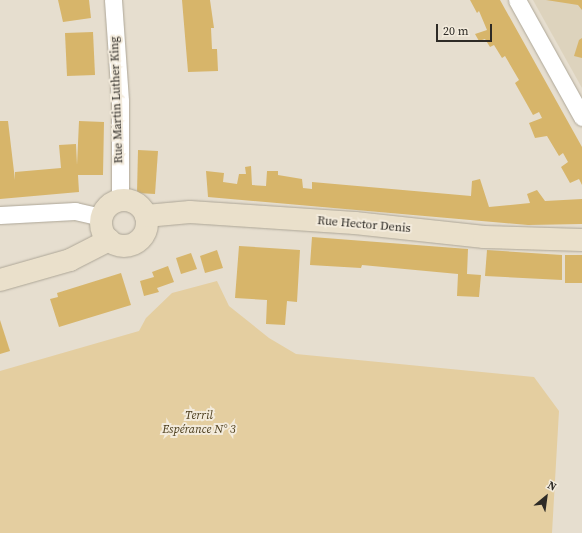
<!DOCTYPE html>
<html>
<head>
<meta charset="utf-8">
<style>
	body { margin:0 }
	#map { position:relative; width:582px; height:533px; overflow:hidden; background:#e6decf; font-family:"Source Serif 4",serif }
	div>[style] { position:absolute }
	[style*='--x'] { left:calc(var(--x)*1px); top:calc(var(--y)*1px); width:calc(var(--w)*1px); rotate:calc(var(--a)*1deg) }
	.built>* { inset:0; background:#ddd3bd }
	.green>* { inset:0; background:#e4cea0 }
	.building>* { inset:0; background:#d7b56a }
	.roads { filter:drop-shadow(0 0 1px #ada697) drop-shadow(0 0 1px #ada697) }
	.street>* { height:17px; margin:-8.5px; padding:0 8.5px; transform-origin:8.5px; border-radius:8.5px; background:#fff }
	.secondary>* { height:22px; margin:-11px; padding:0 11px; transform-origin:11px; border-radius:11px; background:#eae0cb }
	.secondary>.ring { margin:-11px; padding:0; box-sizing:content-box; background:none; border:22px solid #eae0cb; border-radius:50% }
	span { translate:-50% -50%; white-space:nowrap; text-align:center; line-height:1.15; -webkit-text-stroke:4px #f3ebdc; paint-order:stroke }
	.street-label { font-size:12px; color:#2e2b26 }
	.park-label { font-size:12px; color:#493b1a; font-style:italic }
	.north { position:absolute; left:526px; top:477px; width:40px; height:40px; -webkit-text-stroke:3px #f3ebdc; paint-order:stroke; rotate:29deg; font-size:11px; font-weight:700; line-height:16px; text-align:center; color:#2e2b26 }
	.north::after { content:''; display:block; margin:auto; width:14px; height:18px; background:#2e2b26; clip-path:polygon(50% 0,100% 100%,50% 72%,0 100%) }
	.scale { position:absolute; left:436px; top:24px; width:56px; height:18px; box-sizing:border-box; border:2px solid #2e2b26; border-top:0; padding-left:5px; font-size:12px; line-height:14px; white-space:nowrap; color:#2e2b26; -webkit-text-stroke:3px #f3ebdc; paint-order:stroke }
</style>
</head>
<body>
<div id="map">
	<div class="built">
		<div style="clip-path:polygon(533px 0,582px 0,582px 88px)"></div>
	</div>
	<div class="green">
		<div style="clip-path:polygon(217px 281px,229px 306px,269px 338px,296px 354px,534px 377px,559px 411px,552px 533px,0 533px,0 371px,139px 331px,146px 318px,172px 293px)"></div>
	</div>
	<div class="building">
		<div style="clip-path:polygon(58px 0,89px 0,91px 18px,63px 22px)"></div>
		<div style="clip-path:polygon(182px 0,210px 0,214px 28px,211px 28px,212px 49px,217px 49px,218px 71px,188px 72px)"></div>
		<div style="clip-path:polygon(470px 0,500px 0,582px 147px,582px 185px,579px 179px,570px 183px,561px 167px,568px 162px,563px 153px,559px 156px,547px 136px,535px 138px,529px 123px,542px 118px,539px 112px,533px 115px,515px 83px,519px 80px,505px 56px,502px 58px,494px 45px,490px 47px,485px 39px,479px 41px,475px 34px,487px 30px,479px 11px,477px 13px)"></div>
		<div style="clip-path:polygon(546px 0,582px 0,582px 10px,578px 5px)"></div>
		<div style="clip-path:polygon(93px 32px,95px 75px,67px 76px,65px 33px)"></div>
		<div style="clip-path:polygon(582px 38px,582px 58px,574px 56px,579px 40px)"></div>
		<div style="clip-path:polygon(0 121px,8px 121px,15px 180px,15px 172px,61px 168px,59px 145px,76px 144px,77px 165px,79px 121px,104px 122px,103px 175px,78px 175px,79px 192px,0 199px)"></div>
		<div style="clip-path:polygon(138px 150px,158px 151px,155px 194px,137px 193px)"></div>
		<div style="clip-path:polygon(251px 166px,252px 185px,266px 186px,267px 171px,278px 171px,278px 175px,302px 179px,303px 188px,312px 189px,312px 182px,471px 196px,472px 181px,480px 179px,489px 207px,530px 203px,527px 194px,537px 190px,545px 201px,582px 199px,582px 224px,528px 225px,208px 197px,206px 171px,224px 173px,223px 182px,237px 184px,239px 174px,246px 174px,245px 167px)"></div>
		<div style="clip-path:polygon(312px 237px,468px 249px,467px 274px,481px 275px,479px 297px,457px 296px,458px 274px,362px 265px,361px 268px,310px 265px)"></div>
		<div style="clip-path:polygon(239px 246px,300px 250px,297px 302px,287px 301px,285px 325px,266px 324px,267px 300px,235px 298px)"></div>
		<div style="clip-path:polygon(217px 250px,223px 268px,205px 273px,200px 256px)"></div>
		<div style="clip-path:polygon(487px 250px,562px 255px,562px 280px,485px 276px)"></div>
		<div style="clip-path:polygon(191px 253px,197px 269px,181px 274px,176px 258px)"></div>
		<div style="clip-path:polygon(565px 255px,582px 255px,582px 283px,565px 283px)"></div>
		<div style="clip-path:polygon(168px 266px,174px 282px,157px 288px,159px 292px,144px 296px,140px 281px,154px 277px,152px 272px)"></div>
		<div style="clip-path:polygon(121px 273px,131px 305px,59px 327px,50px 299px,58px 297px,57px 293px)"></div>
		<div style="clip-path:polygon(0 320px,10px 351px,0 354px)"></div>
	</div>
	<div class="roads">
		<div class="street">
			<div style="--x:113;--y:0;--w:101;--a:86"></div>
			<div style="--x:120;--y:101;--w:99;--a:90"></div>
			<div style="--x:517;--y:0;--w:134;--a:60.9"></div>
			<div style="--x:0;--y:215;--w:75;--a:-3.1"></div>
			<div style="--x:75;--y:211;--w:27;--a:13"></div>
		</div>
		<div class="secondary">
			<div class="ring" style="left:101px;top:200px;width:24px;height:24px"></div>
			<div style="--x:146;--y:216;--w:44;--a:-5.2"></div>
			<div style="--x:190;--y:212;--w:165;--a:3.8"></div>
			<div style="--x:355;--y:223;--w:130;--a:6.2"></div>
			<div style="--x:484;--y:237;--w:98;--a:1.8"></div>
			<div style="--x:0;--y:280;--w:73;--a:-15.9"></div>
			<div style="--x:70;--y:260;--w:44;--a:-27.1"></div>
		</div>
	</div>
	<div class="street-label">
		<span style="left:117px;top:100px;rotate:-92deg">Rue Martin Luther King</span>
		<span style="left:364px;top:225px;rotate:5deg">Rue Hector Denis</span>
	</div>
	<div class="park-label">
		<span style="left:199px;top:423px">Terril<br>Espérance N° 3</span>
	</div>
	<div class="north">N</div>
	<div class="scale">20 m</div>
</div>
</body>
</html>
